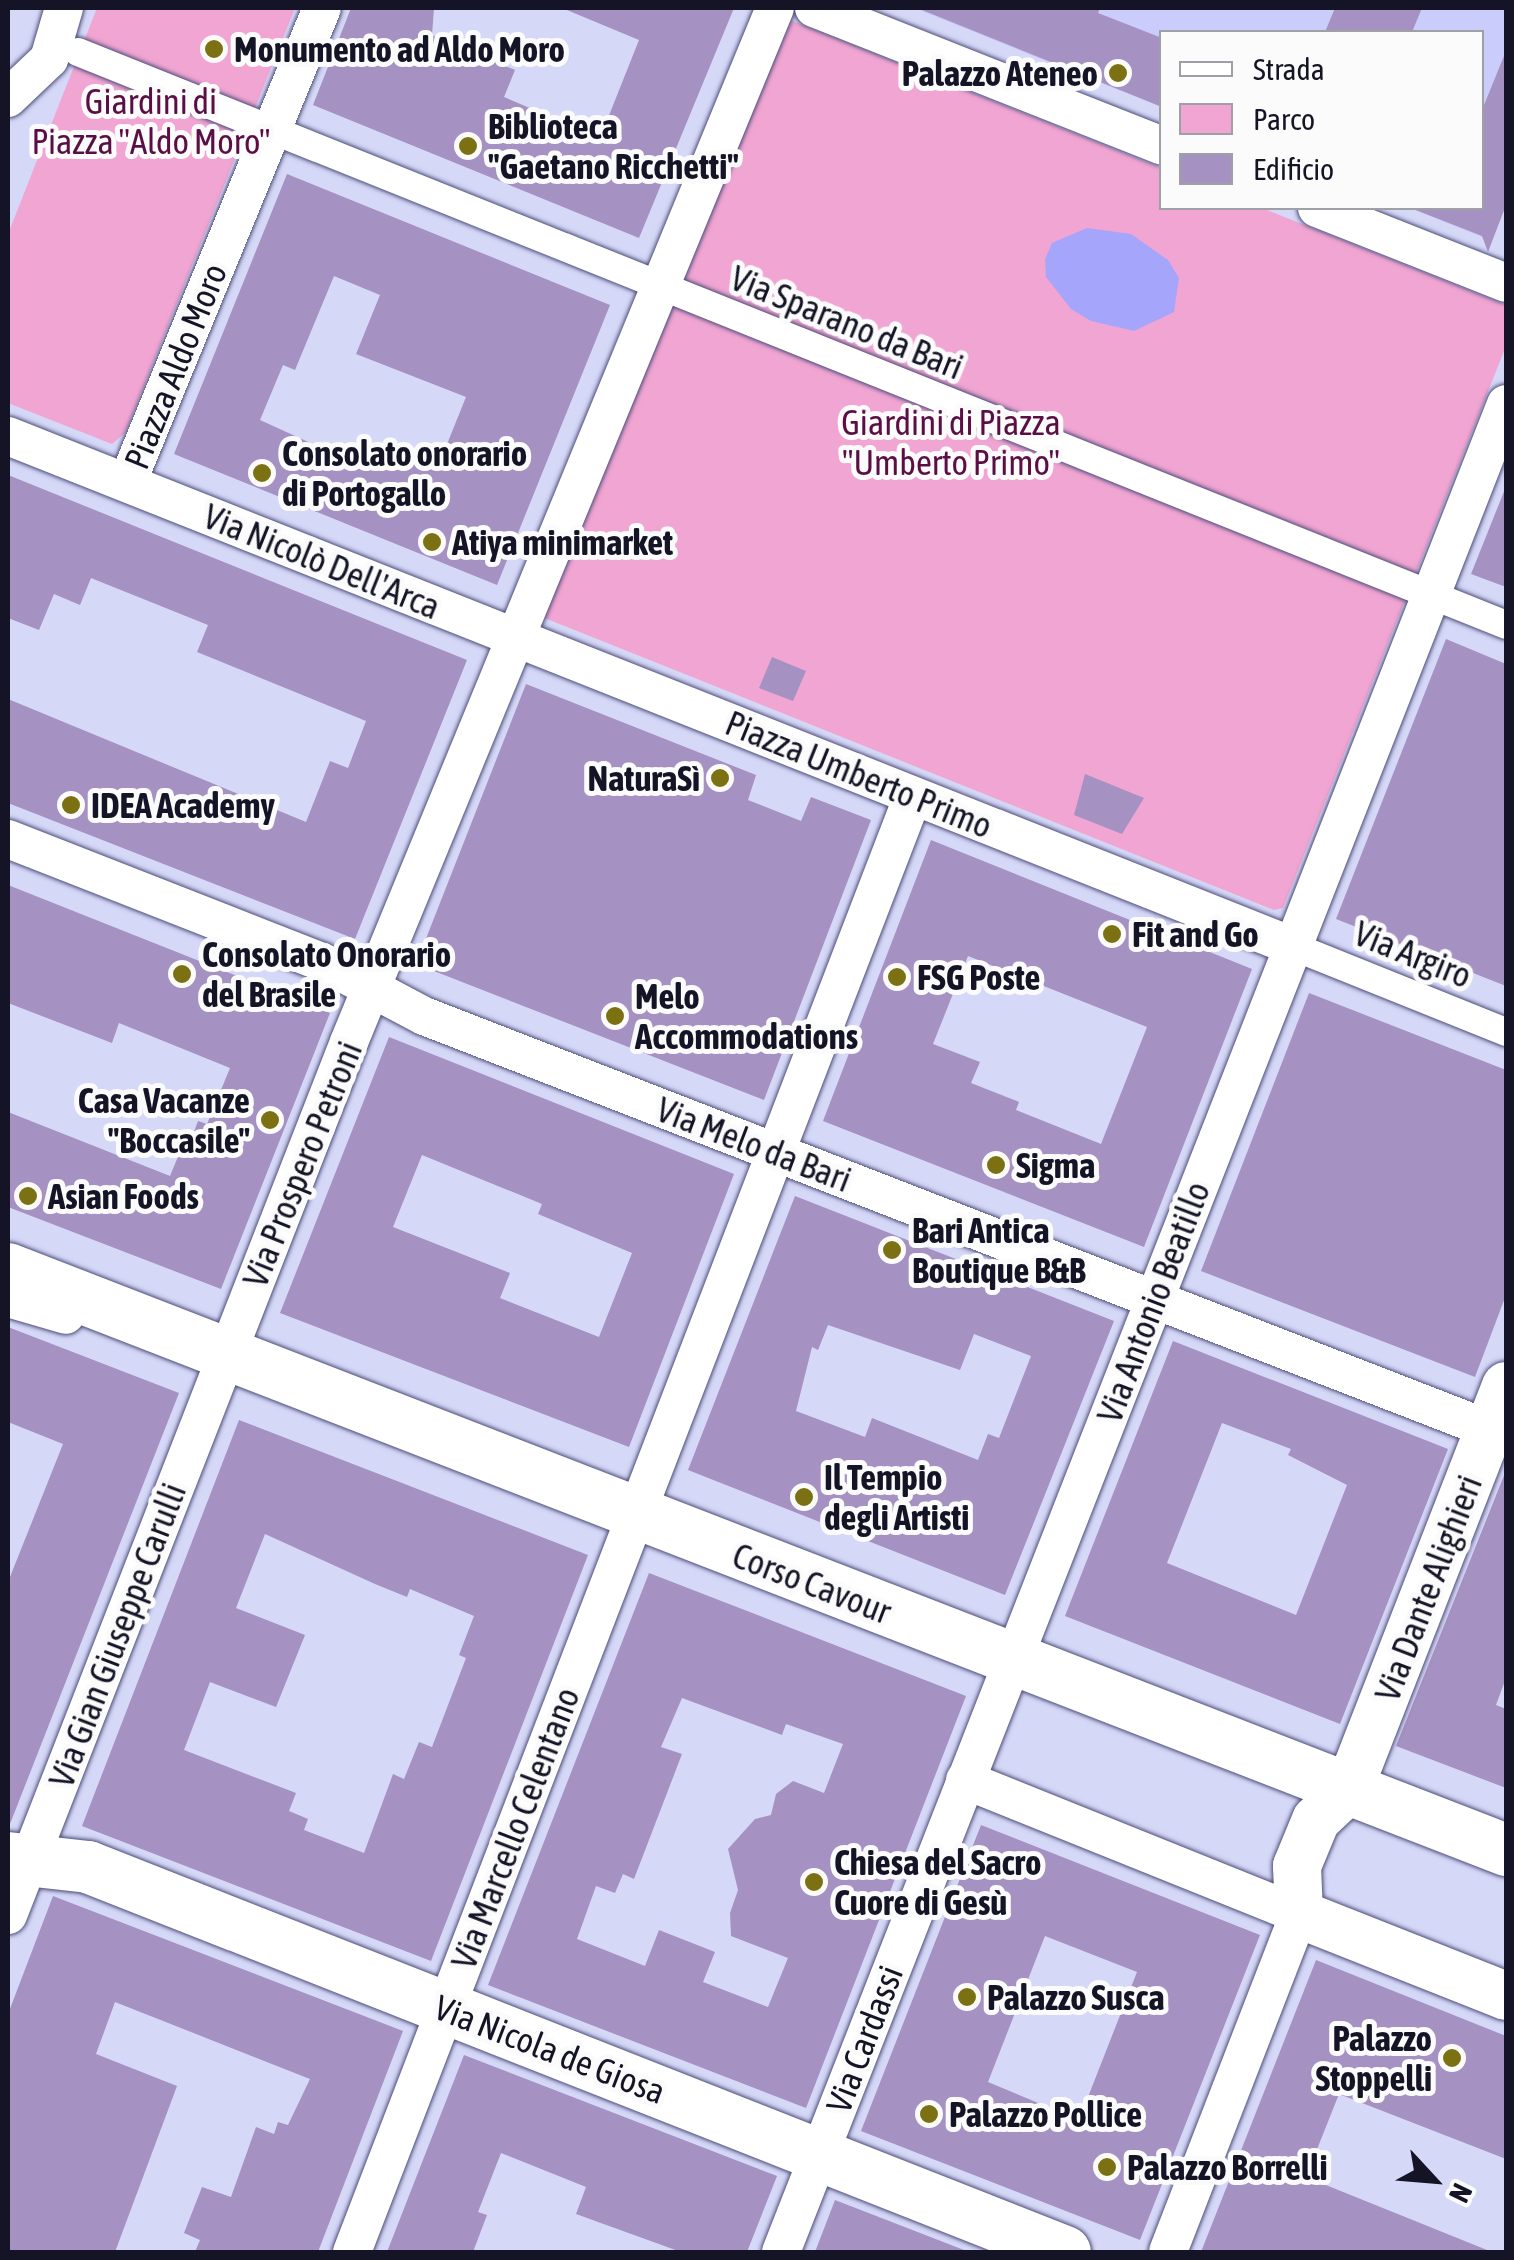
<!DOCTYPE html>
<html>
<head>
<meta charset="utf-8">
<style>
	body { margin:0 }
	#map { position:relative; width:1514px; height:2260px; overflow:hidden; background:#d6d8f8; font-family:"Asap Condensed",sans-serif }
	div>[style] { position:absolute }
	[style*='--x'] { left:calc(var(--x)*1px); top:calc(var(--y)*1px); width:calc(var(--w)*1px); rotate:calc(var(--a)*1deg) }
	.built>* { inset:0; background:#caccfc }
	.green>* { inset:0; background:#f1a5d3 }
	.water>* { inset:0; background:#a5a5fc }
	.building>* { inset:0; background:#a591c2 }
	.roads { filter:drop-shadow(0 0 2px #4d4d7a) drop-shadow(0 0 2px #4d4d7a) }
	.pedestrian>* { height:28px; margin:-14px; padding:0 14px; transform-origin:14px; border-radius:14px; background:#fff }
	.minor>* { height:38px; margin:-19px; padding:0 19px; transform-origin:19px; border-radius:19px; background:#fff }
	.tertiary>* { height:48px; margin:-24px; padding:0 24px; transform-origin:24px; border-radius:24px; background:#fff }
	.secondary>* { height:52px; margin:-26px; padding:0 26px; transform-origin:26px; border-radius:26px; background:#fff }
	.dots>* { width:28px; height:28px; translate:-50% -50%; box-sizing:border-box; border:5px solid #fbfbfb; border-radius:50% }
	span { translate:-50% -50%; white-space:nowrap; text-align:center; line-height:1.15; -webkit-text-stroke:10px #fbfbfb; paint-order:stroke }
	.poi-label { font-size:35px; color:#141426; font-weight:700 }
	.left { translate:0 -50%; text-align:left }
	.right { translate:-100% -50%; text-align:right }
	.park-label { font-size:35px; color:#5b0e44 }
	.street-label { font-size:35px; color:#141426 }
	.frame { position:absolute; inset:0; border:10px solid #141426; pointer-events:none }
	.legend { position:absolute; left:1159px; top:30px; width:325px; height:180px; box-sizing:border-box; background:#fbfbfb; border:2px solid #9f9fa6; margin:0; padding:12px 18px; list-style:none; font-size:30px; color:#141426 }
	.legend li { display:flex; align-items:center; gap:20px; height:50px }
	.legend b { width:50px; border:2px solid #9f9fa6 }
	.north { position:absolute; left:1384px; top:2130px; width:100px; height:100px; -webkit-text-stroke:8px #fbfbfb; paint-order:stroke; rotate:116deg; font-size:28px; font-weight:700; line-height:40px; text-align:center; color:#141426 }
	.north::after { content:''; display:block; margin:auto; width:35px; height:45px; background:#141426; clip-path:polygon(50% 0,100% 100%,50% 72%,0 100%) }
</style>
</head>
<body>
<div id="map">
	<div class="built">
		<div style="clip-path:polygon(914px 8px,1506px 8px,1506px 205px,1492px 241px,1410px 208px,1482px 208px,1482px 32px,1162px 32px,1161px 107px)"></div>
	</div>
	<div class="green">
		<div style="clip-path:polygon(97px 8px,295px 8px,125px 433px,112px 444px,8px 403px,8px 234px)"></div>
		<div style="clip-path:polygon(783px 17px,1161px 168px,1162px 208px,1262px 208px,1506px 305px,1506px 346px,1283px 908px,1274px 910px,537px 615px)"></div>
	</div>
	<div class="water">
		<div style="clip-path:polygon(1087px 228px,1131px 234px,1168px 260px,1179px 278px,1174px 312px,1134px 331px,1091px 321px,1071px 309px,1046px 277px,1045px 259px,1052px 243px)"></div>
	</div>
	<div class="building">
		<div style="clip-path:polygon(351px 8px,434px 8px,432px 35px,515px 70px,504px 97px,600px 138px,639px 40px,562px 8px,734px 8px,639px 238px,313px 105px)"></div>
		<div style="clip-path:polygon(917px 8px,1100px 8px,1098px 13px,1162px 38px,1162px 107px)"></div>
		<div style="clip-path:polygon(1335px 8px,1422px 8px,1412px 32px,1325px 32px)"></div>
		<div style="clip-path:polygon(1506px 51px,1506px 205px,1488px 252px,1482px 236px,1413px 209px,1482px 208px,1482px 110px)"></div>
		<div style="clip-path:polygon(evenodd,287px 174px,610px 305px,497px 585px,174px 454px,287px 174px,334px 276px,380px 295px,356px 354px,466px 397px,437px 469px,380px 446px,370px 470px,260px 420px,283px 365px,295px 370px,334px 276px)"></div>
		<div style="clip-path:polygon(8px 475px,467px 660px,355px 939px,8px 803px,8px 699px,306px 822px,330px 761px,348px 768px,366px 721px,197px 652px,208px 625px,91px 578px,80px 605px,54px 594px,39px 630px,8px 618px)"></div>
		<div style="clip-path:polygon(1505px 489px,1506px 489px,1506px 587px,1471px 574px)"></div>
		<div style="clip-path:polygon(1446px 639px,1506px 664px,1506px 986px,1336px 919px)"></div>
		<div style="clip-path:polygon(772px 657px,806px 671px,793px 701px,759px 688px)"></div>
		<div style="clip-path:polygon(526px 684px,756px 775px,748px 800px,801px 821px,811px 797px,871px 820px,764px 1100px,416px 964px)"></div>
		<div style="clip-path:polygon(1085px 774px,1144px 798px,1122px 834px,1074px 815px)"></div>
		<div style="clip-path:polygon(evenodd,931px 840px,1252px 969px,1144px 1247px,823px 1121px,931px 840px,968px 956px,1147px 1027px,1101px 1144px,1016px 1110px,1019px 1102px,971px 1083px,980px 1062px,933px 1044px,968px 956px)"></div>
		<div style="clip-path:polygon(8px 885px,330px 1013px,221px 1289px,8px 1207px,8px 1112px,170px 1176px,186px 1137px,191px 1140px,198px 1121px,207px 1124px,230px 1068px,119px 1023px,112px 1043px,8px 1003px)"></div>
		<div style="clip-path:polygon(1309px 993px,1506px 1070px,1506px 1295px,1475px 1377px,1201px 1271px)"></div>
		<div style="clip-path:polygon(evenodd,389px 1037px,734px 1174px,629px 1447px,280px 1313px,389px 1037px,422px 1155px,542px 1204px,538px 1214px,632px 1253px,599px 1337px,500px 1298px,510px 1273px,393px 1227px,422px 1155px)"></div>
		<div style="clip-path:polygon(evenodd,795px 1196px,1114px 1321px,1005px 1595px,688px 1470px,795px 1196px,828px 1325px,960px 1370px,974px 1334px,1031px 1356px,999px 1438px,988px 1434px,978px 1460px,872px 1418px,865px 1437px,796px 1411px,812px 1347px,818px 1350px,828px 1325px)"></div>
		<div style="clip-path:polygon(8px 1327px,179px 1393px,8px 1829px,8px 1582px,63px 1444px,8px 1422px)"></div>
		<div style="clip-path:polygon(evenodd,1173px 1341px,1448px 1449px,1340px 1724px,1065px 1616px,1173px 1341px,1222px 1423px,1291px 1449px,1288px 1455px,1347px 1485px,1296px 1615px,1167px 1563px,1222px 1423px)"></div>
		<div style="clip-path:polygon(evenodd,239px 1420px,588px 1555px,431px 1961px,82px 1826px,239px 1420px,265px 1534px,375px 1584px,407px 1597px,410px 1589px,474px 1616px,459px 1655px,466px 1658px,432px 1747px,419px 1742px,404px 1779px,393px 1774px,364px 1853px,304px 1830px,308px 1819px,289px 1811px,296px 1793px,184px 1750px,210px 1682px,276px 1707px,305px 1635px,236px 1608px,265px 1534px)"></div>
		<div style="clip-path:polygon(1505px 1473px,1506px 1678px,1496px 1705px,1506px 1709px,1506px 1788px,1396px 1746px)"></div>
		<div style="clip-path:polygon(evenodd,649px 1573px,966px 1696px,806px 2108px,488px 1985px,649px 1573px,682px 1698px,782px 1735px,786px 1724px,843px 1744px,824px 1793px,793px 1781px,776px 1794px,771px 1815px,755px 1819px,728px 1849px,738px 1890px,730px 1913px,731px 1936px,788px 1958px,768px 2007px,703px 1982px,715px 1952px,659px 1930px,645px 1966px,577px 1939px,596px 1886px,615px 1893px,623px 1874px,634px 1879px,682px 1754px,661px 1747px,682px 1698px)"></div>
		<div style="clip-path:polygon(evenodd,981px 1825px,1260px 1935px,1140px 2240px,861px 2131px,981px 1825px,1045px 1936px,1137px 1972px,1079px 2120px,988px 2082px,1045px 1936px)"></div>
		<div style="clip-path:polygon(53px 1896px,403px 2031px,318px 2252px,195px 2252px,200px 2240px,184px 2233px,202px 2187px,231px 2197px,256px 2127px,274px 2134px,278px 2122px,288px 2125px,310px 2079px,115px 2002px,96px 2054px,177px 2086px,115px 2252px,8px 2252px,8px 2014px)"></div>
		<div style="clip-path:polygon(1316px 1960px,1506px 2036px,1506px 2159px,1339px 2094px,1306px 2177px,1492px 2252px,1201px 2252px)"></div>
		<div style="clip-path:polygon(464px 2055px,777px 2176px,747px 2252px,681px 2252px,576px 2214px,586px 2187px,501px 2153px,478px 2212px,487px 2215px,473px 2252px,387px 2252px)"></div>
		<div style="clip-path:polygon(835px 2200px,964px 2250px,964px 2252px,815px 2252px)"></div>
	</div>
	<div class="roads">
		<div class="pedestrian">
			<div style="--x:78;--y:52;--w:1539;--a:21.86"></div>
			<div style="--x:1292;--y:946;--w:231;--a:21.9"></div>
		</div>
		<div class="minor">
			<div style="--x:814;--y:8;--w:374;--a:21.6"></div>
			<div style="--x:8;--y:98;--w:57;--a:-43.6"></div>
			<div style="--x:49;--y:59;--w:53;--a:-73.6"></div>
			<div style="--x:1317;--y:208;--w:203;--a:21.6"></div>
			<div style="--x:8;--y:436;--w:1382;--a:21.66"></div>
			<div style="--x:127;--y:483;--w:513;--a:-67.68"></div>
			<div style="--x:8;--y:839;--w:337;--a:21.4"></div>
			<div style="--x:322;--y:962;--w:115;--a:27.9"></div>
			<div style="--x:424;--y:1016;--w:1161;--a:21.21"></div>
			<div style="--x:8;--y:1298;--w:60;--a:16.3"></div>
			<div style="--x:965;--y:1780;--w:360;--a:21.9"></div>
			<div style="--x:1299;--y:1914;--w:362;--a:111.2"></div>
			<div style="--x:8;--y:1915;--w:937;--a:-68.66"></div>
			<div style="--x:349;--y:1042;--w:1118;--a:-67.61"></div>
			<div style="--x:352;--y:2252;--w:1560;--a:-68.93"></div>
			<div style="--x:781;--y:2252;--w:1985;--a:-68.58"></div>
		</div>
		<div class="tertiary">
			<div style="--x:1506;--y:1386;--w:433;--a:111.3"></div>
			<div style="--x:1349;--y:1789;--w:45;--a:136.8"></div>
			<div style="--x:1316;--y:1820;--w:50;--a:112.4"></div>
			<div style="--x:1297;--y:1866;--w:48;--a:87.6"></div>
			<div style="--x:1299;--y:1914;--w:223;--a:21.6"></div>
		</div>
		<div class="secondary">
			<div style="--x:8;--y:1269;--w:1607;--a:21.2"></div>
			<div style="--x:8;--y:1858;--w:81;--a:6.4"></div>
			<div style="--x:88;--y:1867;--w:1050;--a:21.51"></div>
		</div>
	</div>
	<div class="dots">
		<div style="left:214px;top:49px;background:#7b7112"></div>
		<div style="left:1118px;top:73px;background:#7b7112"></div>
		<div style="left:468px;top:146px;background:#7b7112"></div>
		<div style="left:262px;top:473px;background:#7b7112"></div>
		<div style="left:432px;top:542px;background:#7b7112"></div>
		<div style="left:720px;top:778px;background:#7b7112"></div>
		<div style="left:71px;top:805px;background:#7b7112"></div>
		<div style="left:1112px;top:934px;background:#7b7112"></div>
		<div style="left:182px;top:974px;background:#7b7112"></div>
		<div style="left:897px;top:977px;background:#7b7112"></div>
		<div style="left:615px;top:1016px;background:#7b7112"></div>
		<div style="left:270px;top:1120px;background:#7b7112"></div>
		<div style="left:996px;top:1165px;background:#7b7112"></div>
		<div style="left:28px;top:1196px;background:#7b7112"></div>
		<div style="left:892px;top:1250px;background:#7b7112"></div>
		<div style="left:804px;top:1497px;background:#7b7112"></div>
		<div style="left:814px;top:1882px;background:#7b7112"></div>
		<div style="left:967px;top:1997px;background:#7b7112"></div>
		<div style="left:1452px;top:2058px;background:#7b7112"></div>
		<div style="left:929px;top:2114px;background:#7b7112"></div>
		<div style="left:1107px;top:2167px;background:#7b7112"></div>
	</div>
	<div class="poi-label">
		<span class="left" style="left:234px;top:49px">Monumento ad Aldo Moro</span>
		<span class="right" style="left:1098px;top:73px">Palazzo Ateneo</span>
		<span class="left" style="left:488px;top:146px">Biblioteca<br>"Gaetano Ricchetti"</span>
		<span class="left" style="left:282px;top:473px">Consolato onorario<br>di Portogallo</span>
		<span class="left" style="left:452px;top:542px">Atiya minimarket</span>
		<span class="right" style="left:700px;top:778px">NaturaSì</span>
		<span class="left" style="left:91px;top:805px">IDEA Academy</span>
		<span class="left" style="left:1132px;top:934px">Fit and Go</span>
		<span class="left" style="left:202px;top:974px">Consolato Onorario<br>del Brasile</span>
		<span class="left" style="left:917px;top:977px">FSG Poste</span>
		<span class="left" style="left:635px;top:1016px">Melo<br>Accommodations</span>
		<span class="right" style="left:250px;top:1120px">Casa Vacanze<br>"Boccasile"</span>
		<span class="left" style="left:1016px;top:1165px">Sigma</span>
		<span class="left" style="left:48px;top:1196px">Asian Foods</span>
		<span class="left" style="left:912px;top:1250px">Bari Antica<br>Boutique B&amp;B</span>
		<span class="left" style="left:824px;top:1497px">Il Tempio<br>degli Artisti</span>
		<span class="left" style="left:834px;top:1882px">Chiesa del Sacro<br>Cuore di Gesù</span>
		<span class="left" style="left:987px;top:1997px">Palazzo Susca</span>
		<span class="right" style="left:1432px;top:2058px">Palazzo<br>Stoppelli</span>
		<span class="left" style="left:949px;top:2114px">Palazzo Pollice</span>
		<span class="left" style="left:1127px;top:2167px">Palazzo Borrelli</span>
	</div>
	<div class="park-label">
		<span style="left:151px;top:121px">Giardini di<br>Piazza "Aldo Moro"</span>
		<span style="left:951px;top:442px">Giardini di Piazza<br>"Umberto Primo"</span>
	</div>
	<div class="street-label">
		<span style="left:847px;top:322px;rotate:22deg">Via Sparano da Bari</span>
		<span style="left:175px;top:366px;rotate:-68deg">Piazza Aldo Moro</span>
		<span style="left:322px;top:561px;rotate:22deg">Via Nicolò Dell'Arca</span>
		<span style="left:859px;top:774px;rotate:22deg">Piazza Umberto Primo</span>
		<span style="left:1413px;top:954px;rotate:22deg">Via Argiro</span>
		<span style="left:754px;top:1144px;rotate:21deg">Via Melo da Bari</span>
		<span style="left:302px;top:1164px;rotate:-68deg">Via Prospero Petroni</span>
		<span style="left:1153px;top:1302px;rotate:-69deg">Via Antonio Beatillo</span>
		<span style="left:812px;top:1583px;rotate:21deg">Corso Cavour</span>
		<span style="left:1428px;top:1588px;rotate:-69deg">Via Dante Alighieri</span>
		<span style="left:117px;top:1635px;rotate:-69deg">Via Gian Giuseppe Carulli</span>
		<span style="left:515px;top:1828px;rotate:-69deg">Via Marcello Celentano</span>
		<span style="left:864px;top:2039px;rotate:-69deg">Via Cardassi</span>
		<span style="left:550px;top:2049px;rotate:21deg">Via Nicola de Giosa</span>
	</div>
	<div class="frame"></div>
	<ul class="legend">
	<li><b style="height:12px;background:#fff"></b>Strada</li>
	<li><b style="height:28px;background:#f1a5d3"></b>Parco</li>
	<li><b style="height:28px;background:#a591c2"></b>Edificio</li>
	</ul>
	<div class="north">N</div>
</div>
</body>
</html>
